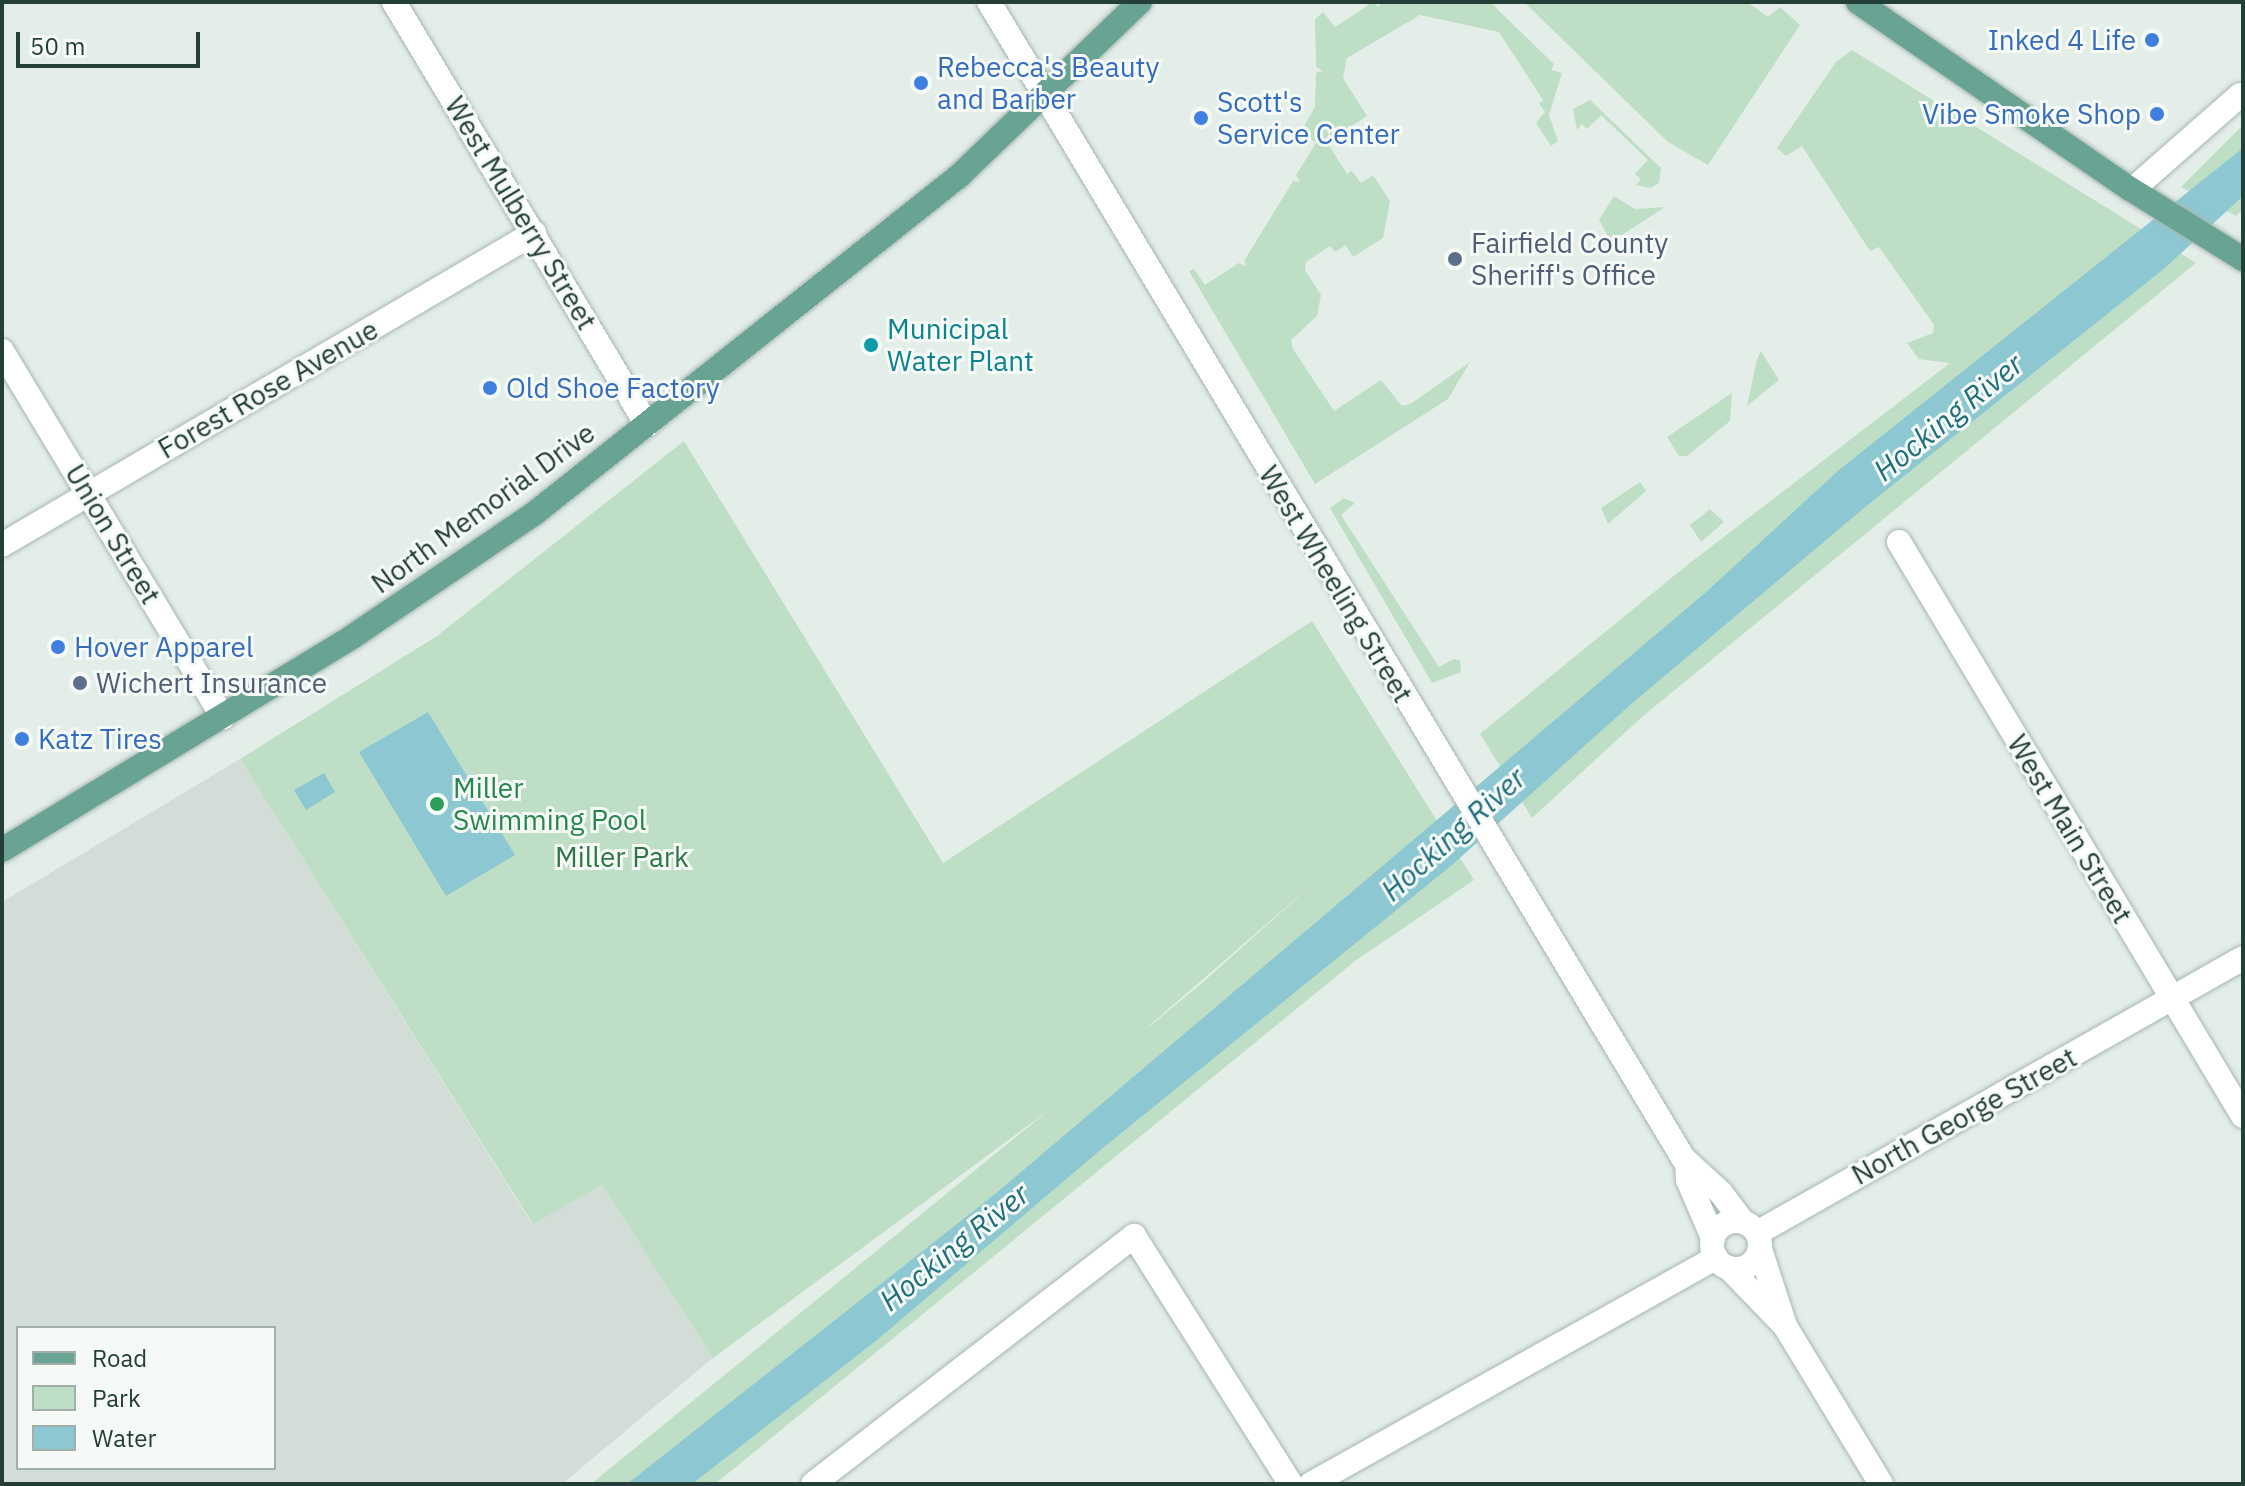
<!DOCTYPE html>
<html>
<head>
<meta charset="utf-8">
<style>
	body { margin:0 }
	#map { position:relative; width:2245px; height:1486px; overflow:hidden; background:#e4eee9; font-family:"IBM Plex Sans",sans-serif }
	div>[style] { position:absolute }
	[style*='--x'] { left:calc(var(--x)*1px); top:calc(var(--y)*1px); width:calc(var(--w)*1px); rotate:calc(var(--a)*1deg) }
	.built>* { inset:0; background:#d2ddd8 }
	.green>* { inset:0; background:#bedec6 }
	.water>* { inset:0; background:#8dc8d2 }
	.roads { filter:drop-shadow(0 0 2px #a7b6b0) drop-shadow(0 0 2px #a7b6b0) }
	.street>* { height:24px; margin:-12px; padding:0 12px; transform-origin:12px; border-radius:12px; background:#fff }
	.secondary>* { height:24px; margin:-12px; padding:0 12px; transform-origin:12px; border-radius:12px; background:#fff }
	.secondary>.ring { margin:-12px; padding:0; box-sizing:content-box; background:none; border:24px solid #fff; border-radius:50% }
	.primary>* { height:24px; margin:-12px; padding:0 12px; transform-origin:12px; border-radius:12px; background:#69a393 }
	.dots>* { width:22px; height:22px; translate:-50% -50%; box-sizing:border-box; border:4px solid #f5faf7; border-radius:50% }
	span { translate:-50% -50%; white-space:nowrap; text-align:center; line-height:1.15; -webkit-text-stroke:6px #f5faf7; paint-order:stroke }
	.shop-label { font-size:28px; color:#366cbe }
	.right { translate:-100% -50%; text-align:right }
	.left { translate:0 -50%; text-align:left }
	.street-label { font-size:28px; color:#243f37 }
	.service-label { font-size:28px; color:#4e5e75 }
	.culture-label { font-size:28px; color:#0d838f }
	.leisure-label { font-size:28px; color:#27864d }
	.park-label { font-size:28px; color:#2e7649 }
	.water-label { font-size:30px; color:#1d6d7b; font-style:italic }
	.frame { position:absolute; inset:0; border:4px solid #243f37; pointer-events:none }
	.legend { position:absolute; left:16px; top:1326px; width:260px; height:144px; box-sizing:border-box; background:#f5faf7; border:2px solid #a1afaa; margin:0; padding:10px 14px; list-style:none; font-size:24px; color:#243f37 }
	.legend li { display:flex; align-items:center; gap:16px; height:40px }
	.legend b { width:40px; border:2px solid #a1afaa }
	.scale { position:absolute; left:16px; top:32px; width:184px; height:36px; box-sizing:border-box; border:4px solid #243f37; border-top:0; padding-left:10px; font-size:24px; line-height:28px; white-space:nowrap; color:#243f37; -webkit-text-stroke:6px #f5faf7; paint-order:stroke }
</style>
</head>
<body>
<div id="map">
	<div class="built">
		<div style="clip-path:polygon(evenodd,240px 759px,532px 1224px,602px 1185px,713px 1358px,562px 1484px,2px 1484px,2px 902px,240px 759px,18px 1328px,274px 1328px,274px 1468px,18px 1468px,18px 1328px)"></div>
	</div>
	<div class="green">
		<div style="clip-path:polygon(1373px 2px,1379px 7px,1381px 2px,1490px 2px,1554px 64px,1551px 70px,1562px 73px,1549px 115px,1558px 141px,1551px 146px,1536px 123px,1545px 112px,1539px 103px,1543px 100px,1499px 32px,1420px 15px,1347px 58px,1343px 78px,1367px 116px,1333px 138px,1330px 147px,1347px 174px,1352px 171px,1361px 183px,1373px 175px,1390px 201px,1383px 238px,1353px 257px,1346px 245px,1335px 252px,1330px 246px,1306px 262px,1305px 270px,1321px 295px,1317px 316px,1291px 340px,1293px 349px,1334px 411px,1381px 380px,1402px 406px,1412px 403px,1470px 362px,1448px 399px,1315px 484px,1189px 271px,1194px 269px,1205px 285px,1239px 263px,1247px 267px,1244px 261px,1293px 181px,1300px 182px,1296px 175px,1316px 143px,1301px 132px,1315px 107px,1316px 73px,1323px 71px,1316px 67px,1315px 19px,1323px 12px,1335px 27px)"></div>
		<div style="clip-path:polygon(1524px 2px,1747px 2px,1768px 17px,1780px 7px,1800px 25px,1708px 165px,1668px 142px)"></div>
		<div style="clip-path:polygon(1852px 50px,2196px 263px,1643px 716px,1532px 818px,1480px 734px,1686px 566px,1950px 363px,1919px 359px,1907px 343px,1933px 333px,1934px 325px,1879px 247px,1870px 251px,1802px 146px,1786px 156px,1777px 148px,1836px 62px)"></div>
		<div style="clip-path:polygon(1590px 100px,1661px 168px,1659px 183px,1650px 188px,1636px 185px,1641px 179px,1635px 174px,1648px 160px,1601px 115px,1587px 129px,1582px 124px,1577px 130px,1573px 109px)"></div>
		<div style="clip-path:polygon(2243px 125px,2243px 209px,2236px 216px,2181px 187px)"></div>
		<div style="clip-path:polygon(1614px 196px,1635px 209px,1665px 207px,1611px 242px,1599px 220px)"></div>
		<div style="clip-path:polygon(1761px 351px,1779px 380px,1747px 406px,1757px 359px)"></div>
		<div style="clip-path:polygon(1732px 393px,1730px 421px,1687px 456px,1679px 456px,1667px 437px)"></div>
		<div style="clip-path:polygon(evenodd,684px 441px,943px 863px,1312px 621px,1474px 880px,1355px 961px,715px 1484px,591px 1484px,1049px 1110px,713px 1358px,602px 1185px,533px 1224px,240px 759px,437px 636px,684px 441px,1322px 876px,1202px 983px,1150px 1026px,1150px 1025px,1322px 876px)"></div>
		<div style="clip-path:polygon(1640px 482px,1646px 491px,1608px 524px,1601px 508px)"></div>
		<div style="clip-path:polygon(1344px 498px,1355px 503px,1341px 515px,1439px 667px,1454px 659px,1460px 660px,1461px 672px,1432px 683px,1330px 508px)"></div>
		<div style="clip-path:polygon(1710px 509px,1724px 522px,1701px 542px,1690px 525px)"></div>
	</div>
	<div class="water">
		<div style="clip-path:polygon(2243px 148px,2243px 196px,2165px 268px,1864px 508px,1630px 705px,1452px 865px,1098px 1152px,877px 1340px,692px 1484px,627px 1484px,995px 1194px,1705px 593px,1839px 470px)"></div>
		<div style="clip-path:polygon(428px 712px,515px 855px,446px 896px,359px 752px)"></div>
		<div style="clip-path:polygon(324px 773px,335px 792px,306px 810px,294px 790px)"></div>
	</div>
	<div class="roads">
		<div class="street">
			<div style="--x:394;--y:2;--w:493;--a:59.1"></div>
			<div style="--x:2132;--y:190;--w:144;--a:-41.3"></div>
			<div style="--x:2;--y:351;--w:428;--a:58.9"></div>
			<div style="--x:1899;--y:542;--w:669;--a:59.07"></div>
			<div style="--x:2;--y:545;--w:617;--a:-30.39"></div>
			<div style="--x:1757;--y:1233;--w:558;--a:-29.5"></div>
			<div style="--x:813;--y:1484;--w:406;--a:-37.7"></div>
			<div style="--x:1134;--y:1236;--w:294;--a:57.7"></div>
			<div style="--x:1311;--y:1484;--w:464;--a:-29.2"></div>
		</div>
		<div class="secondary">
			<div style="--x:989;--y:2;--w:1348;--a:59.02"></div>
			<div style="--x:1683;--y:1158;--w:52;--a:42.6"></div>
			<div style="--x:1721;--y:1193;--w:36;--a:53"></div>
			<div style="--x:1687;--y:1164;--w:16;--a:86"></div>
			<div style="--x:1688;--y:1180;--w:63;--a:66.7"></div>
			<div class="ring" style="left:1712px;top:1221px;width:24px;height:24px"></div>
			<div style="--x:1760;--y:1249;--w:81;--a:72"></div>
			<div style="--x:1785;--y:1326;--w:185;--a:58.7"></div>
			<div style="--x:1729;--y:1268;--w:81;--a:46"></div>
		</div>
		<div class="primary">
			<div style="--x:1858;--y:2;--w:332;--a:34.5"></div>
			<div style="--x:2132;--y:190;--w:131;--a:31.9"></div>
			<div style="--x:2;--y:850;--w:410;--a:-31.3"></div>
			<div style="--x:352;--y:637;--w:221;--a:-34.1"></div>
			<div style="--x:535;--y:513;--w:542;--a:-38.48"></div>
			<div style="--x:959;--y:176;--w:251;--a:-43.9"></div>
		</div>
	</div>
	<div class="dots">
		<div style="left:2152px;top:40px;background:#3f7fe0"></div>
		<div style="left:921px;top:83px;background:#3f7fe0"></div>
		<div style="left:2157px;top:114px;background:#3f7fe0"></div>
		<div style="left:1201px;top:118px;background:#3f7fe0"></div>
		<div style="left:1455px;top:259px;background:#5c6f8a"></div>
		<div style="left:871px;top:345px;background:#0f9aa8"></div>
		<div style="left:490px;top:388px;background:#3f7fe0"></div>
		<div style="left:58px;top:647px;background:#3f7fe0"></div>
		<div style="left:80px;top:683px;background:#5c6f8a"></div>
		<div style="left:22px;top:739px;background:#3f7fe0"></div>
		<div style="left:437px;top:804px;background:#2e9e5b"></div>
	</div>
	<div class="shop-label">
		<span class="right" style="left:2136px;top:40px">Inked 4 Life</span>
		<span class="left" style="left:937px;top:83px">Rebecca's Beauty<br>and Barber</span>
		<span class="left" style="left:1217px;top:118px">Scott's<br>Service Center</span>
		<span class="right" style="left:2141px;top:114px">Vibe Smoke Shop</span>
		<span class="left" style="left:506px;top:388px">Old Shoe Factory</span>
		<span class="left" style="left:74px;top:647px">Hover Apparel</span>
		<span class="left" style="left:38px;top:739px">Katz Tires</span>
	</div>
	<div class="street-label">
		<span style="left:521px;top:213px;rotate:59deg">West Mulberry Street</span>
		<span style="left:268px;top:389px;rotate:-30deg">Forest Rose Avenue</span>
		<span style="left:483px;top:508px;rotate:-36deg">North Memorial Drive</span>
		<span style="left:113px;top:534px;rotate:59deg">Union Street</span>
		<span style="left:1336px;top:584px;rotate:59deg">West Wheeling Street</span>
		<span style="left:2070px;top:829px;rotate:59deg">West Main Street</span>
		<span style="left:1964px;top:1116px;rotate:-29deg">North George Street</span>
	</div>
	<div class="service-label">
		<span class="left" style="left:1471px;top:259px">Fairfield County<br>Sheriff's Office</span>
		<span class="left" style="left:96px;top:683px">Wichert Insurance</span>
	</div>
	<div class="culture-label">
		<span class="left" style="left:887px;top:345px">Municipal<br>Water Plant</span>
	</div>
	<div class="leisure-label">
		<span class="left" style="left:453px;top:804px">Miller<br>Swimming Pool</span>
	</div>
	<div class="park-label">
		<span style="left:622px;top:857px">Miller Park</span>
	</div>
	<div class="water-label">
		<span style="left:1948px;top:417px;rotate:-39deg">Hocking River</span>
		<span style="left:1453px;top:834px;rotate:-42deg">Hocking River</span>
		<span style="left:954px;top:1247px;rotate:-39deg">Hocking River</span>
	</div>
	<div class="frame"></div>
	<ul class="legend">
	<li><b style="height:10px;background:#69a393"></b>Road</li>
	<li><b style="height:22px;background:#bedec6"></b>Park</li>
	<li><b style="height:22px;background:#8dc8d2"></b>Water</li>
	</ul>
	<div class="scale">50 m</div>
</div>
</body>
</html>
